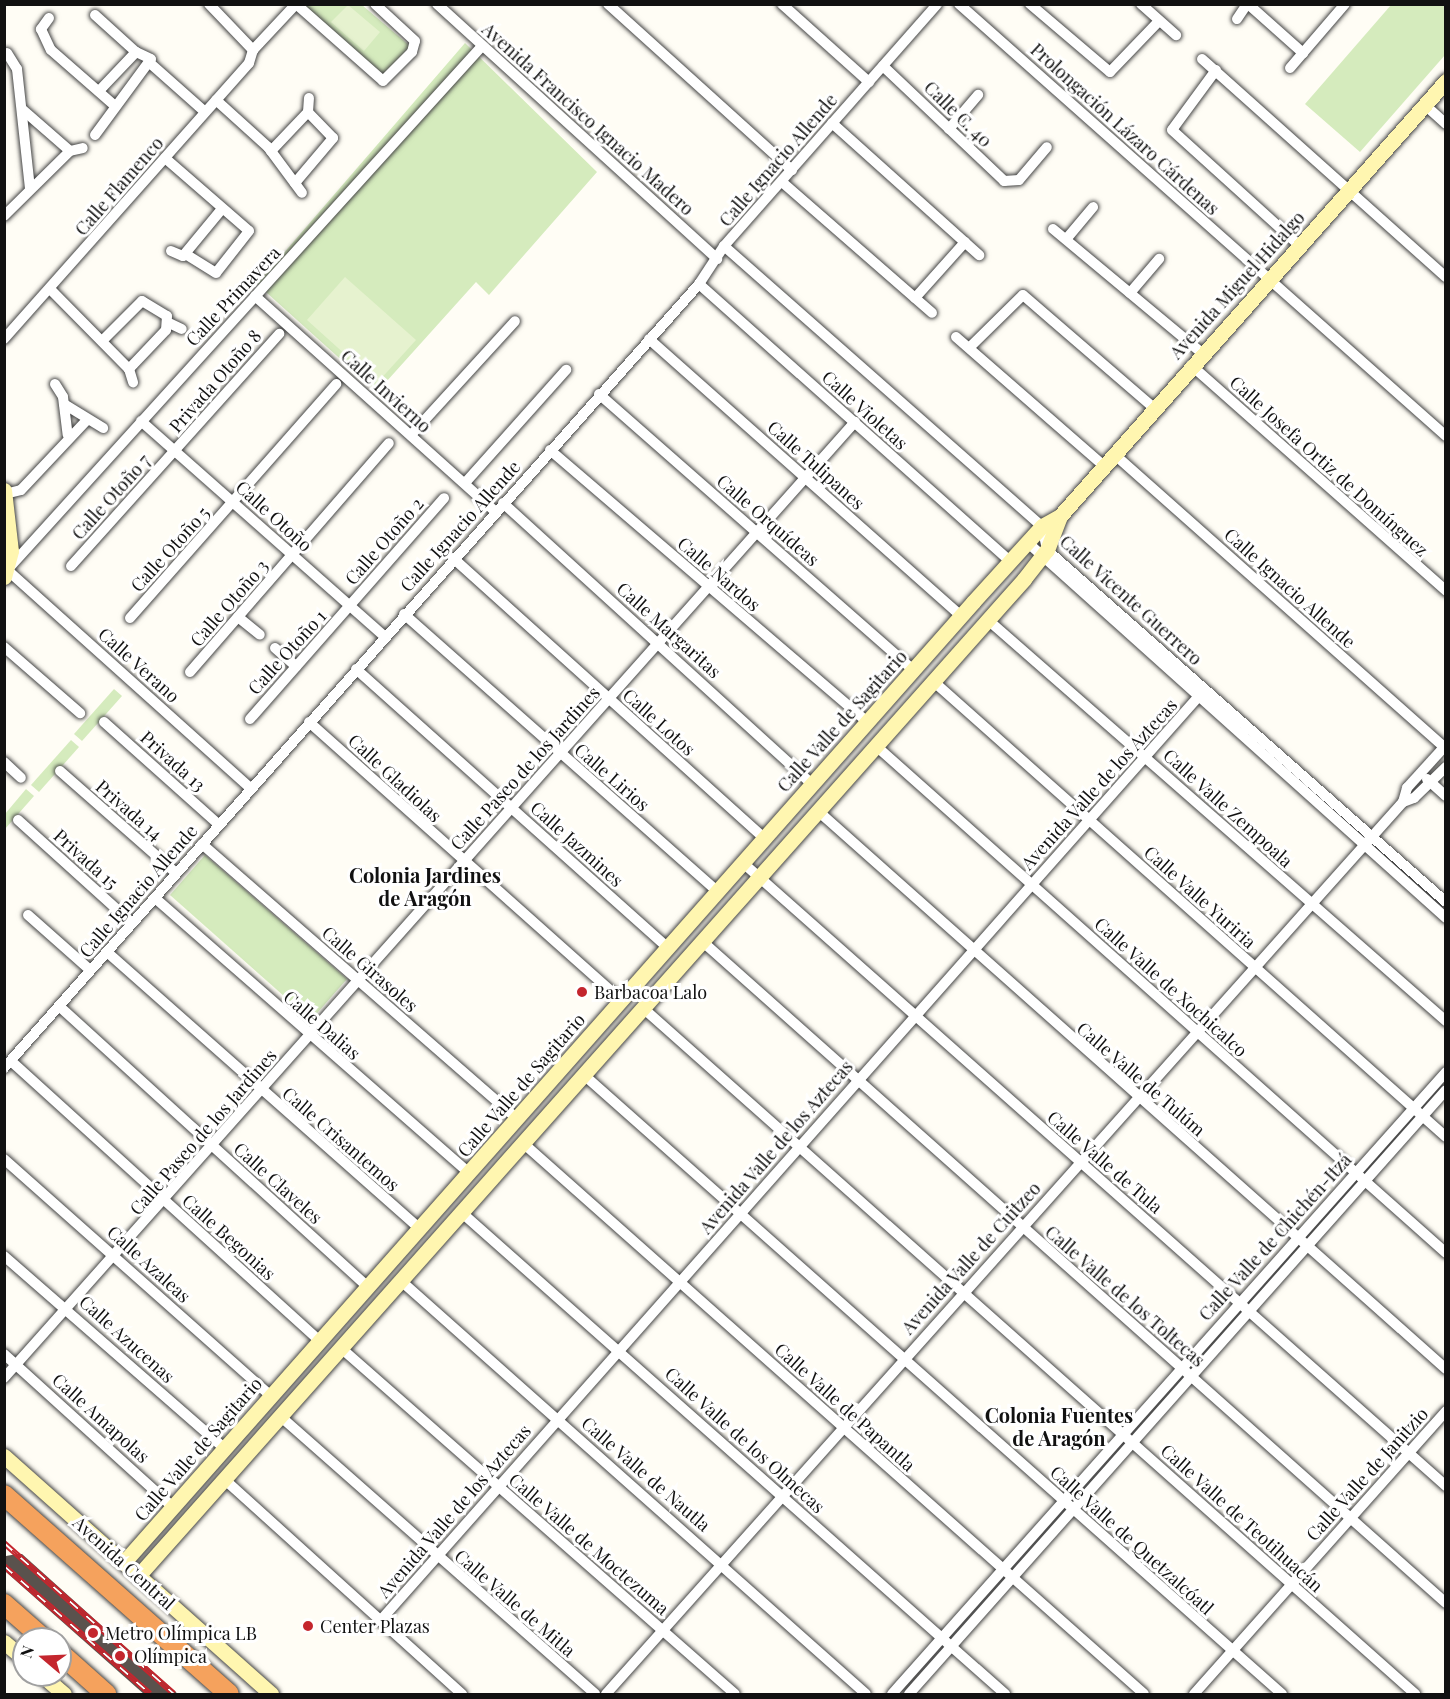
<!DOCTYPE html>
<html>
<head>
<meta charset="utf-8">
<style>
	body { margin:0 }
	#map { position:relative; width:1450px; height:1699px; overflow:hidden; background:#fffdf5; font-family:"Playfair Display",serif }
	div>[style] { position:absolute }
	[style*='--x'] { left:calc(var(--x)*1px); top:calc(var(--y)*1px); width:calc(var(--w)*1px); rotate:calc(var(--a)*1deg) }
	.green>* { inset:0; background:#d5ebbd }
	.pitch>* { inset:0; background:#e6f2cf }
	.building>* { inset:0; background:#5a524d }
	.roads { filter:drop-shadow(0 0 2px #444) drop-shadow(0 0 2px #444) }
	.street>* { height:10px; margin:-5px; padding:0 5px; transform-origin:5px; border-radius:5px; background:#fff }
	.secondary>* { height:15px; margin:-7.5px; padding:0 7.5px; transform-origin:7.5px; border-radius:7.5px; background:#fff6b0 }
	.highway>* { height:20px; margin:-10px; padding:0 10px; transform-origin:10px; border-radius:10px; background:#f5a25d }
	.rail>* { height:6px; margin-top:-3px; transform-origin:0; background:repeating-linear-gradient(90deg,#fff 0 11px,#c4262e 0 22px); box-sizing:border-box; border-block:2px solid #c4262e }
	.dots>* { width:16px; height:16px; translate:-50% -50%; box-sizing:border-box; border:3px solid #fff; border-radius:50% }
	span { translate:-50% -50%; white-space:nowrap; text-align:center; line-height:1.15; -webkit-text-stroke:6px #fff; paint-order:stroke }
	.street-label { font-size:18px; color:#111 }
	.poi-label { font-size:18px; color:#111 }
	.left { translate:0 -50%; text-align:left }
	.neighbourhood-label { font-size:20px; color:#111; font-weight:700 }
	.frame { position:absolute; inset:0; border:6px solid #111; pointer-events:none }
	.north { position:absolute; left:12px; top:1627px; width:60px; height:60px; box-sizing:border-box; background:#fff; border:2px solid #a0a0a0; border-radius:50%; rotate:289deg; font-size:16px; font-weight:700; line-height:24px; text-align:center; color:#111 }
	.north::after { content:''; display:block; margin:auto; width:21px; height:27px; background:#c4262e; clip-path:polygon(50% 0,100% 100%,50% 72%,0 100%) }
</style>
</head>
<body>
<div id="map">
	<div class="green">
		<div style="clip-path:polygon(298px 4px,362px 5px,410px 46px,381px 79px)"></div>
		<div style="clip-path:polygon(1391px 5px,1445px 5px,1445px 55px,1360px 152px,1305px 104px)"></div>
		<div style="clip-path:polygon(465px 43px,597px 172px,489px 295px,476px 282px,377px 392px,257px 284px)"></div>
		<div style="clip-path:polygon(114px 689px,122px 696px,82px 741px,74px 734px)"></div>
		<div style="clip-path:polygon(71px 740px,79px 747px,39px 792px,31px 785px)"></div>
		<div style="clip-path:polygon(26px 789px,34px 796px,5px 829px,5px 814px)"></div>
		<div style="clip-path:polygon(205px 855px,347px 979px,311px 1020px,170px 895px)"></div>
	</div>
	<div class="pitch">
		<div style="clip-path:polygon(348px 5px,380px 32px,364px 51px,331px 22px)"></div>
		<div style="clip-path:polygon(345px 277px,416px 340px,377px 383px,307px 320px)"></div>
	</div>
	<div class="building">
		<div style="clip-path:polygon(17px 1554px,22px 1554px,179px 1695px,145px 1695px,6px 1572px,6px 1556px)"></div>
	</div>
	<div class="roads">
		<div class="street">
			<div style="--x:209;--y:4;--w:64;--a:46.3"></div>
			<div style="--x:296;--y:4;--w:116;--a:41.5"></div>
			<div style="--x:383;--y:81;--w:41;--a:-45"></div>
			<div style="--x:412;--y:52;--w:11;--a:-75"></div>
			<div style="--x:415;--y:41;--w:54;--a:-137.2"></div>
			<div style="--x:437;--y:4;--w:379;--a:42.3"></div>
			<div style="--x:608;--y:4;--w:248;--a:42.1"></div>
			<div style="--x:782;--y:4;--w:117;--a:41.9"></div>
			<div style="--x:959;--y:4;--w:651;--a:41.58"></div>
			<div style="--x:1030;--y:4;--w:105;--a:40.4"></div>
			<div style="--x:1110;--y:72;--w:71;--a:-46.1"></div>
			<div style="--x:1141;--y:4;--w:47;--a:41.5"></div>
			<div style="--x:1248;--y:4;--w:74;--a:41.7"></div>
			<div style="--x:95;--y:15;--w:55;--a:42.1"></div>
			<div style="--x:49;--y:18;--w:14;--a:126"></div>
			<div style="--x:41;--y:29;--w:23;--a:65"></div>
			<div style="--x:51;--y:50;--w:82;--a:41.1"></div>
			<div style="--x:1237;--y:19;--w:18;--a:-56"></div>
			<div style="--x:253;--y:50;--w:63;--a:-46.9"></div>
			<div style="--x:7;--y:53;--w:19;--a:58"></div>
			<div style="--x:17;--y:69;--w:120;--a:83.8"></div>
			<div style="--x:1202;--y:59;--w:327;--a:41.8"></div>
			<div style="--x:151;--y:64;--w:72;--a:41.6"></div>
			<div style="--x:883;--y:66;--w:167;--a:43.5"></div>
			<div style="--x:1004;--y:181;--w:15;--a:-4"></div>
			<div style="--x:1019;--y:180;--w:43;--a:-49.7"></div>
			<div style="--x:1290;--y:68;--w:84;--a:-49.3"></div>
			<div style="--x:1216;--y:70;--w:74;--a:126.3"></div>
			<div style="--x:1172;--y:130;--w:171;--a:42.2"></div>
			<div style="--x:216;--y:100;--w:70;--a:42.1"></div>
			<div style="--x:268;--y:147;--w:57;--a:53.5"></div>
			<div style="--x:1425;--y:105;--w:28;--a:42"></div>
			<div style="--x:23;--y:110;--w:62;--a:41.1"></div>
			<div style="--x:832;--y:123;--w:198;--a:41.9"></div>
			<div style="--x:949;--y:129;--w:45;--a:-49.5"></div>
			<div style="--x:95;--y:135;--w:94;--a:-53.6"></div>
			<div style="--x:151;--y:59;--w:17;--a:-155"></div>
			<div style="--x:136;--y:52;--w:54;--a:133.5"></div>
			<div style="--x:271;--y:151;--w:54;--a:-46.5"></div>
			<div style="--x:308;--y:112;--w:14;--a:-86"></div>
			<div style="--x:165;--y:158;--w:111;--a:41"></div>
			<div style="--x:249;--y:231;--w:53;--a:128.2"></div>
			<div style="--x:216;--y:273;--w:36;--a:-148"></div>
			<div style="--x:782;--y:182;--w:199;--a:41.1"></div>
			<div style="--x:295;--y:183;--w:59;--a:-49.8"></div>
			<div style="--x:333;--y:138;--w:36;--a:-134"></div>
			<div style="--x:4;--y:216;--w:93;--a:-44.6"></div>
			<div style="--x:70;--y:151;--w:13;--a:-13"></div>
			<div style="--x:1053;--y:229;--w:194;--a:39.8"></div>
			<div style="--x:1068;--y:237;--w:39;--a:-50"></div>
			<div style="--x:724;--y:246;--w:424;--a:41.4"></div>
			<div style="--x:1042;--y:526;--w:25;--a:78"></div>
			<div style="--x:1047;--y:550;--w:532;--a:41.42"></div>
			<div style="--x:171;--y:251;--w:13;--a:23"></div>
			<div style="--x:183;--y:256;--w:60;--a:-50.4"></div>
			<div style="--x:699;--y:284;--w:416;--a:41.7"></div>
			<div style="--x:51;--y:290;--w:111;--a:45.4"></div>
			<div style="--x:1130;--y:293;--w:45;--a:-49.5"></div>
			<div style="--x:255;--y:296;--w:322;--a:41.9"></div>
			<div style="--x:915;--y:298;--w:75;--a:-48.2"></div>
			<div style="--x:169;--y:323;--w:14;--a:25"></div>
			<div style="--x:956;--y:337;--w:196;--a:41.1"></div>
			<div style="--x:4;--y:339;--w:369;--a:-48.4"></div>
			<div style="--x:249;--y:63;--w:14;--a:-73"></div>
			<div style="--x:649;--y:339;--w:417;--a:41.6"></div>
			<div style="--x:103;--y:340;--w:55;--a:-45"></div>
			<div style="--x:142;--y:301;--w:29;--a:31"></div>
			<div style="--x:167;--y:316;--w:14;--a:94"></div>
			<div style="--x:166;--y:330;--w:54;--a:133.5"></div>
			<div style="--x:129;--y:369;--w:14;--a:73"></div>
			<div style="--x:970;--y:347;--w:74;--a:-44.5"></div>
			<div style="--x:1023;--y:295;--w:173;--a:40.8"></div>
			<div style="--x:1191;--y:365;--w:341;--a:41.5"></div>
			<div style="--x:55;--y:384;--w:15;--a:58"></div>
			<div style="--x:63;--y:397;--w:38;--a:83"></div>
			<div style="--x:599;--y:394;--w:419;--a:41.3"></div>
			<div style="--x:64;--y:404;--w:46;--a:31.6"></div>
			<div style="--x:141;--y:421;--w:324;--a:41.5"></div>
			<div style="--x:411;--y:435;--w:154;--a:-47.6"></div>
			<div style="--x:550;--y:450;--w:418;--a:40.6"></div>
			<div style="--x:1114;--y:454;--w:441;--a:41.6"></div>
			<div style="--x:465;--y:483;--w:152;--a:-48.2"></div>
			<div style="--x:5;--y:494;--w:16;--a:-14"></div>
			<div style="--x:21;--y:490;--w:96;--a:-46.7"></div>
			<div style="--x:503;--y:503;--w:418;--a:42.3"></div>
			<div style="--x:1027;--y:542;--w:563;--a:41.9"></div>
			<div style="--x:453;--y:558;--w:417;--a:42"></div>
			<div style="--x:71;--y:566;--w:312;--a:-48.1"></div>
			<div style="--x:4;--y:567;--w:332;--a:41.9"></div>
			<div style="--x:9;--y:568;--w:704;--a:-47.82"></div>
			<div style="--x:404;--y:614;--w:419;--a:41.5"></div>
			<div style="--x:238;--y:617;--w:28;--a:39"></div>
			<div style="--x:130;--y:618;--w:312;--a:-48.6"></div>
			<div style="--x:988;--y:620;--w:609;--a:41.2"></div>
			<div style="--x:4;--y:647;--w:101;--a:41"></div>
			<div style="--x:275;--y:648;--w:28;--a:41"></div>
			<div style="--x:356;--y:669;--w:419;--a:41.8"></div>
			<div style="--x:190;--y:672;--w:303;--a:-49"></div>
			<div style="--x:933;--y:681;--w:686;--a:41.63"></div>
			<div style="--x:250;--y:719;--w:294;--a:-48.7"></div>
			<div style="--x:104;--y:722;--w:154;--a:41.8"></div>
			<div style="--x:309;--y:722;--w:418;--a:41.7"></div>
			<div style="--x:875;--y:745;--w:764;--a:41.66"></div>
			<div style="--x:4;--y:762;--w:23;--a:43"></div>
			<div style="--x:60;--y:771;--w:154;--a:41.3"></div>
			<div style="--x:1427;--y:779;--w:25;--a:42"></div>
			<div style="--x:1403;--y:802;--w:12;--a:-20"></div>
			<div style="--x:1414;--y:798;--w:45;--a:-44.1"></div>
			<div style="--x:818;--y:811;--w:840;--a:41.62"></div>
			<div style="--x:18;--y:820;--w:154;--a:42.1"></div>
			<div style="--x:202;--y:844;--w:418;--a:41.1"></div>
			<div style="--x:742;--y:862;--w:941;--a:41.55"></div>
			<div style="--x:155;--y:898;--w:419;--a:41.2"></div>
			<div style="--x:28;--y:915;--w:83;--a:41.6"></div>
			<div style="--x:703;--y:942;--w:994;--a:41.66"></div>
			<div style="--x:107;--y:952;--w:418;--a:41.5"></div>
			<div style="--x:59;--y:1006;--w:418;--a:42.3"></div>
			<div style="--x:643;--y:1008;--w:1033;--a:41.62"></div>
			<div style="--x:11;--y:1061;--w:417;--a:42.2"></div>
			<div style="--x:4;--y:1068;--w:1048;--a:-48.44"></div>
			<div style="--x:699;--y:284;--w:45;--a:-56.7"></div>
			<div style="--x:724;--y:246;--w:322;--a:-48.6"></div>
			<div style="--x:584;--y:1075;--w:933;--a:41.57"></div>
			<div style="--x:523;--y:1143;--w:830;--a:41.58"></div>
			<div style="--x:4;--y:1159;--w:357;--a:41.6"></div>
			<div style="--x:461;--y:1212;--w:727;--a:41.54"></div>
			<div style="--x:4;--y:1256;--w:293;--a:41.1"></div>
			<div style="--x:400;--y:1280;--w:623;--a:41.62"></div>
			<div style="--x:341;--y:1348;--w:524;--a:41.29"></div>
			<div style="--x:4;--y:1354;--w:229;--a:42.2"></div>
			<div style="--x:4;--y:1378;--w:1280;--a:-48.33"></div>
			<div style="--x:280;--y:1416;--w:420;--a:41.4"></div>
			<div style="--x:224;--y:1479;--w:321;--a:42.1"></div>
			<div style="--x:380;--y:1621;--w:1234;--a:-48.48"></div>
			<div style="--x:606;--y:1694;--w:1196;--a:-48.22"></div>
			<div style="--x:1403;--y:802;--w:15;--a:-74"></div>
			<div style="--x:1407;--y:788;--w:58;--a:-47.8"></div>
			<div style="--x:892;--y:1694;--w:833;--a:-48.31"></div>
			<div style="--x:909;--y:1694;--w:808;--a:-48.36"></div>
			<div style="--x:1194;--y:1694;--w:379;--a:-48.3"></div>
		</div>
		<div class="secondary">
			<div style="--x:4;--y:490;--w:61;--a:83.5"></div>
			<div style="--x:11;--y:551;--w:27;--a:105"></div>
			<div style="--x:4;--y:1456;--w:358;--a:41.7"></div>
			<div style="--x:124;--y:1562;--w:1282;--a:-48.51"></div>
			<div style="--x:973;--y:602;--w:103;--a:-47.8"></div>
			<div style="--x:1042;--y:526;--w:21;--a:-29"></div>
			<div style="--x:138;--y:1576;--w:1334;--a:-48.37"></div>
			<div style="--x:1024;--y:579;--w:37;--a:-52"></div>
			<div style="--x:1047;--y:550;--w:36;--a:-69"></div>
			<div style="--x:1060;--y:516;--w:582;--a:-48.42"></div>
			<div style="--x:4;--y:1642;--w:26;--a:40"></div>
			<div style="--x:42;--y:1675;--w:29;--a:41"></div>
		</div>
		<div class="highway">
			<div style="--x:4;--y:1495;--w:300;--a:41.5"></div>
			<div style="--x:4;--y:1604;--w:53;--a:41.2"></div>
			<div style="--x:60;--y:1653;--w:62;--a:41.7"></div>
		</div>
	</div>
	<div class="rail">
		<div style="--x:4;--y:1543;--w:227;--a:41.6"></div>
		<div style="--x:4;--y:1566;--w:194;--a:41.2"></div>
	</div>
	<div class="dots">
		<div style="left:582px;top:992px;background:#c4262e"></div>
		<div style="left:308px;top:1626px;background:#c4262e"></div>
		<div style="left:93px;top:1633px;background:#c4262e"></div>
		<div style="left:120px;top:1656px;background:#c4262e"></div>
	</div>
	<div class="street-label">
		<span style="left:958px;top:114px;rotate:44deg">Calle C. 40</span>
		<span style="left:588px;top:119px;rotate:42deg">Avenida Francisco Ignacio Madero</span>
		<span style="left:1125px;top:129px;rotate:42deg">Prolongación Lázaro Cárdenas</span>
		<span style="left:778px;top:160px;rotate:-49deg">Calle Ignacio Allende</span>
		<span style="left:119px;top:186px;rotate:-49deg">Calle Flamenco</span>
		<span style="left:1237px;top:285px;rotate:-48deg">Avenida Miguel Hidalgo</span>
		<span style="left:233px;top:296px;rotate:-47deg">Calle Primavera</span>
		<span style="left:215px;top:381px;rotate:-49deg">Privada Otoño 8</span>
		<span style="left:386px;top:391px;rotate:42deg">Calle Invierno</span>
		<span style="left:865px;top:410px;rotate:42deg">Calle Violetas</span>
		<span style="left:816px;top:465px;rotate:42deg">Calle Tulipanes</span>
		<span style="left:1329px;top:466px;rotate:42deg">Calle Josefa Ortiz de Domínguez</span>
		<span style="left:111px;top:497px;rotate:-48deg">Calle Otoño 7</span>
		<span style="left:274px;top:516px;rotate:42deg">Calle Otoño</span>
		<span style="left:768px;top:520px;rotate:41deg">Calle Orquídeas</span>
		<span style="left:460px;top:526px;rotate:-48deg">Calle Ignacio Allende</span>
		<span style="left:384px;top:541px;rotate:-49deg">Calle Otoño 2</span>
		<span style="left:170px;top:549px;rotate:-48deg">Calle Otoño 5</span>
		<span style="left:719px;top:574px;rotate:41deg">Calle Nardos</span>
		<span style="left:1290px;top:588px;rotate:42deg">Calle Ignacio Allende</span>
		<span style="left:1131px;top:600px;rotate:42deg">Calle Vicente Guerrero</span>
		<span style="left:229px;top:603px;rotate:-49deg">Calle Otoño 3</span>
		<span style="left:669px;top:630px;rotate:42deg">Calle Margaritas</span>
		<span style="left:287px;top:652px;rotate:-48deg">Calle Otoño 1</span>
		<span style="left:139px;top:665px;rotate:42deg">Calle Verano</span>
		<span style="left:842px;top:721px;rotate:-48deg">Calle Valle de Sagitario</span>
		<span style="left:659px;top:722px;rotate:42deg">Calle Lotos</span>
		<span style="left:173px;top:761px;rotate:42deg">Privada 13</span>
		<span style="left:525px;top:768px;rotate:-48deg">Calle Paseo de los Jardines</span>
		<span style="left:612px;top:777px;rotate:41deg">Calle Lirios</span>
		<span style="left:395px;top:778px;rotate:43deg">Calle Gladiolas</span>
		<span style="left:1099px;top:784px;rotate:-48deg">Avenida Valle de los Aztecas</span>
		<span style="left:1228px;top:808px;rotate:42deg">Calle Valle Zempoala</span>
		<span style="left:129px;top:810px;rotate:41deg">Privada 14</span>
		<span style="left:577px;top:844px;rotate:42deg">Calle Jazmines</span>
		<span style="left:86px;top:859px;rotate:42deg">Privada 15</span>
		<span style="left:138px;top:891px;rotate:-49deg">Calle Ignacio Allende</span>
		<span style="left:1200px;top:897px;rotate:42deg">Calle Valle Yuriria</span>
		<span style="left:370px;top:969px;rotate:41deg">Calle Girasoles</span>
		<span style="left:1171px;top:987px;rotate:42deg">Calle Valle de Xochicalco</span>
		<span style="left:322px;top:1025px;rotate:41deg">Calle Dalias</span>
		<span style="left:1141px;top:1079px;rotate:41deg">Calle Valle de Tulúm</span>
		<span style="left:521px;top:1085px;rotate:-49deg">Calle Valle de Sagitario</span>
		<span style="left:203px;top:1132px;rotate:-49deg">Calle Paseo de los Jardines</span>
		<span style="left:341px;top:1139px;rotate:41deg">Calle Crisantemos</span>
		<span style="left:776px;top:1147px;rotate:-49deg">Avenida Valle de los Aztecas</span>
		<span style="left:1105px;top:1162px;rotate:41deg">Calle Valle de Tula</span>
		<span style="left:278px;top:1183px;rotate:42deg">Calle Claveles</span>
		<span style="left:229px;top:1237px;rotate:42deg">Calle Begonias</span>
		<span style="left:1275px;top:1237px;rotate:-48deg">Calle Valle de Chichén-Itzá</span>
		<span style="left:971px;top:1258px;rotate:-48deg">Avenida Valle de Cuitzeo</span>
		<span style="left:149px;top:1264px;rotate:42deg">Calle Azaleas</span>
		<span style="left:1125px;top:1296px;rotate:41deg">Calle Valle de los Toltecas</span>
		<span style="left:127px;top:1339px;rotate:42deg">Calle Azucenas</span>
		<span style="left:845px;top:1407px;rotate:42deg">Calle Valle de Papantla</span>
		<span style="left:101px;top:1418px;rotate:42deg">Calle Amapolas</span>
		<span style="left:745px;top:1440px;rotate:42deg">Calle Valle de los Olmecas</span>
		<span style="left:198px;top:1449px;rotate:-49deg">Calle Valle de Sagitario</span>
		<span style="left:646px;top:1474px;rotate:41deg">Calle Valle de Nautla</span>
		<span style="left:1367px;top:1474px;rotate:-48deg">Calle Valle de Janitzio</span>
		<span style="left:454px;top:1511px;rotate:-49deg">Avenida Valle de los Aztecas</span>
		<span style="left:1242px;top:1518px;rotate:42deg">Calle Valle de Teotihuacán</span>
		<span style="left:1132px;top:1540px;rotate:42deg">Calle Valle de Quetzalcóatl</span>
		<span style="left:589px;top:1544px;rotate:41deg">Calle Valle de Moctezuma</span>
		<span style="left:124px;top:1563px;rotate:42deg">Avenida Central</span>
		<span style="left:515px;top:1603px;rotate:41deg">Calle Valle de Mitla</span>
	</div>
	<div class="poi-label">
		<span class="left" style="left:594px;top:992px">Barbacoa Lalo</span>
		<span class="left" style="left:320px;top:1626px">Center Plazas</span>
		<span class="left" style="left:105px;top:1633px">Metro Olímpica LB</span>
		<span class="left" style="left:134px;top:1656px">Olímpica</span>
	</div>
	<div class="neighbourhood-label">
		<span style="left:425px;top:886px">Colonia Jardines<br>de Aragón</span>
		<span style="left:1059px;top:1426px">Colonia Fuentes<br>de Aragón</span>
	</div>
	<div class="frame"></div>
	<div class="north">N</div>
</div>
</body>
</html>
